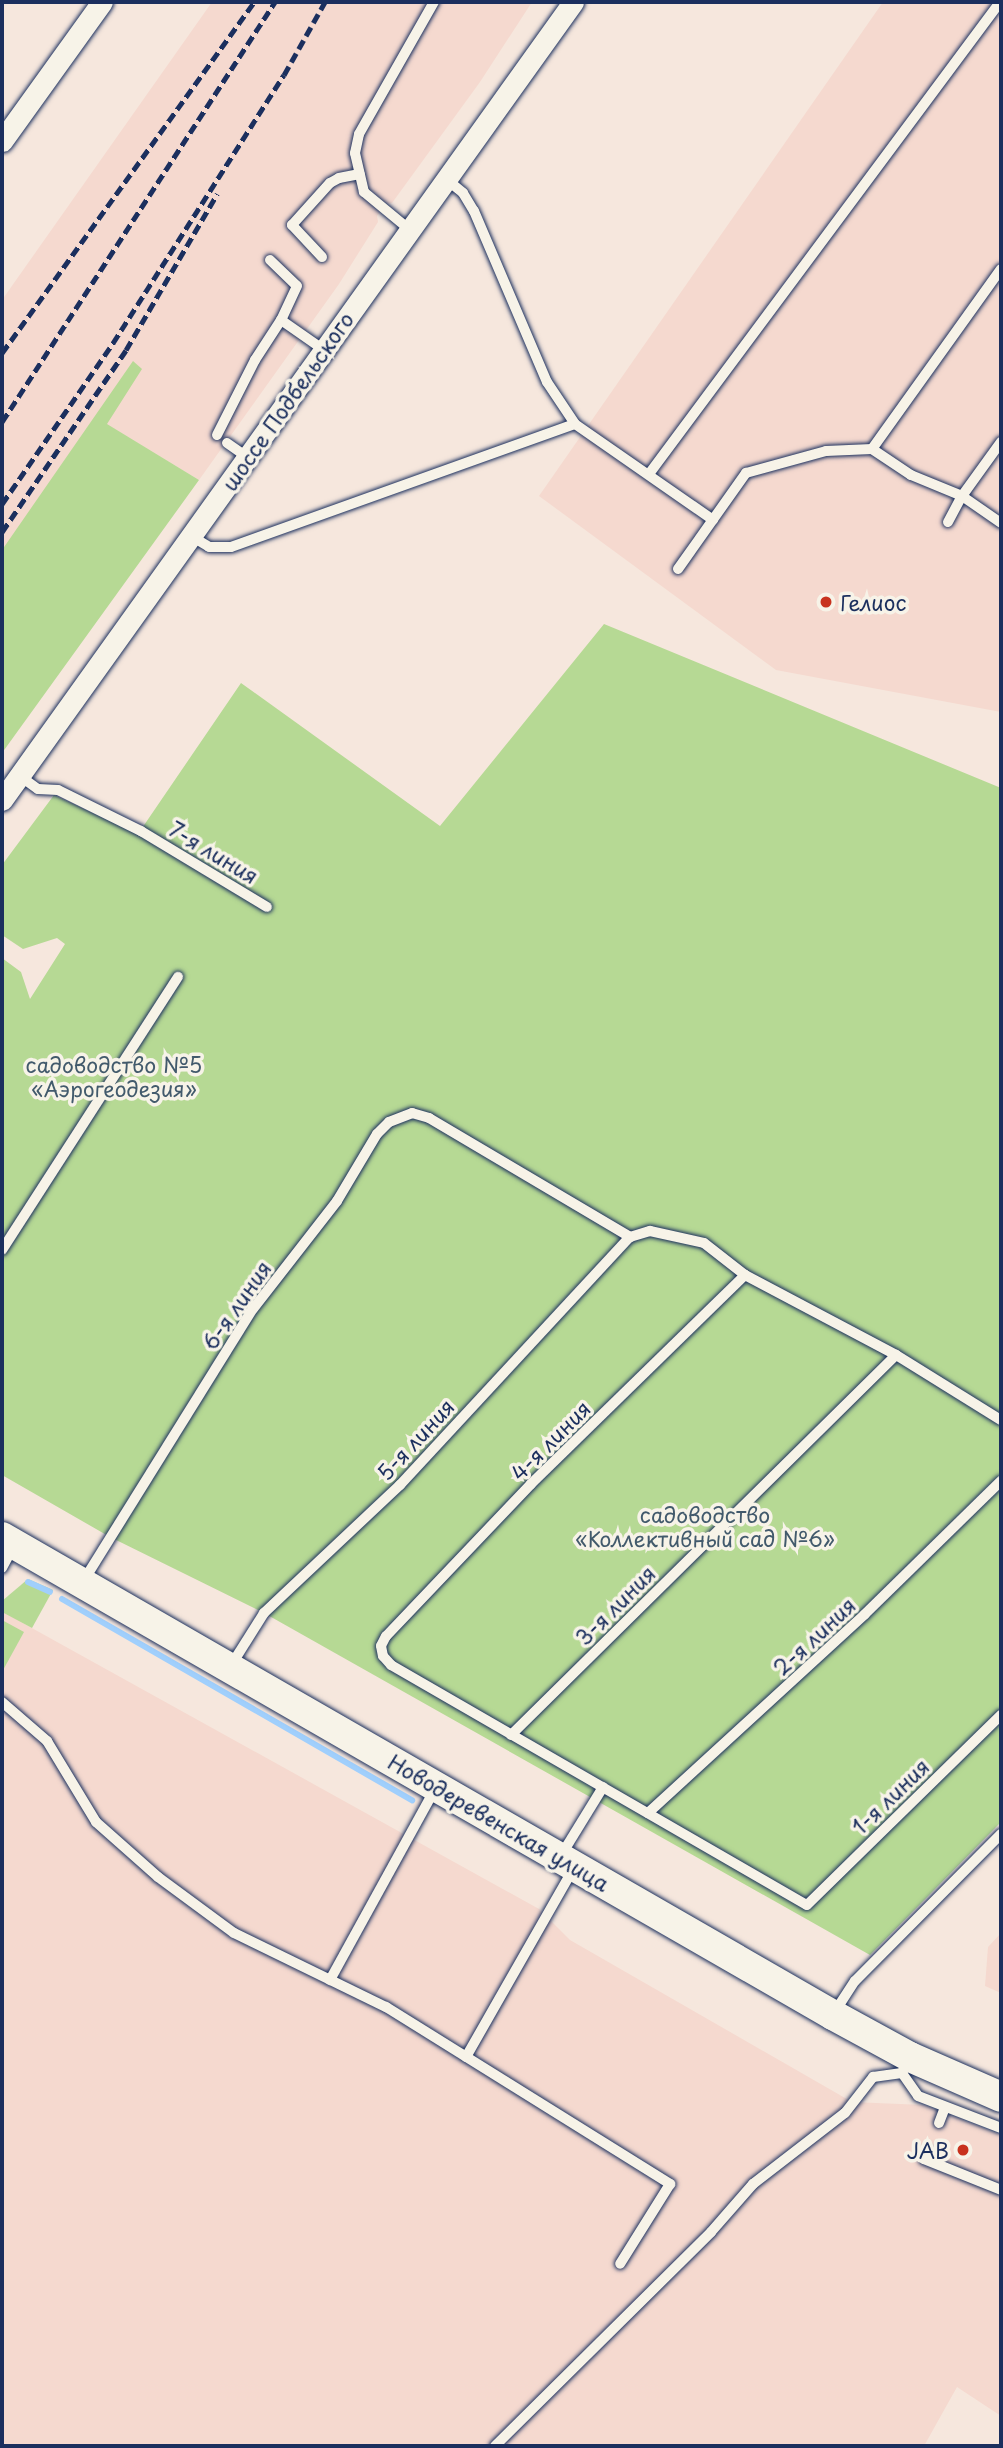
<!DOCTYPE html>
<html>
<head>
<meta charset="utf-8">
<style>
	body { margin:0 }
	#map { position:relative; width:1003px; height:2448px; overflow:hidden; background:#f6e7dd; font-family:"Playpen Sans",sans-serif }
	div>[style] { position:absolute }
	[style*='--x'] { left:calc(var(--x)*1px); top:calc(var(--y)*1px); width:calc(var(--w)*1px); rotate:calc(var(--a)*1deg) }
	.built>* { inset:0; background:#f5d9cf }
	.green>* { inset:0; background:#b6d994 }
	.stream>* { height:6px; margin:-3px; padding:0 3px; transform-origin:3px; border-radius:3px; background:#a0cffc }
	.roads { filter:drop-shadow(0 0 2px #1b2f5e) drop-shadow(0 0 2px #1b2f5e) }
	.lane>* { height:10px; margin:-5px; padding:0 5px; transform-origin:5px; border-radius:5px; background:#f7f3e8 }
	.street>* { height:21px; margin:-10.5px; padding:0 10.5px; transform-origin:10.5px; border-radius:10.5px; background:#f7f3e8 }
	.secondary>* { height:30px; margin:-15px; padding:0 15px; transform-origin:15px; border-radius:15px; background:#f7f3e8 }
	.rail>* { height:5px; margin-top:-2.5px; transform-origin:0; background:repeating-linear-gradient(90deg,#1b2f5e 0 10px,transparent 0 15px) }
	.dots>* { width:19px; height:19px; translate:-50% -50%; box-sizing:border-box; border:4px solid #f7f3e8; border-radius:50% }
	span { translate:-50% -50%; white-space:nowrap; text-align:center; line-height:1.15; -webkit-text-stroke:7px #f7f3e8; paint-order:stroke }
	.street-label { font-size:21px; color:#1b2f5e }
	.poi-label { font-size:21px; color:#1b2f5e }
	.left { translate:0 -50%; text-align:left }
	.right { translate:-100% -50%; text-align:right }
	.park-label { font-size:21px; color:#425a6c }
	.frame { position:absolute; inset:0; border:4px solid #1b2f5e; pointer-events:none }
</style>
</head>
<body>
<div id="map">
	<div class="built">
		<div style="clip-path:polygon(212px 2px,532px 2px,480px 82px,392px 203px,386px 204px,377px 216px,378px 222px,339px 284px,199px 480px,106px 424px,2px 550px,2px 300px)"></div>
		<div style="clip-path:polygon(883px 2px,1001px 2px,1001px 712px,776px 670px,539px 496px)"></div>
		<div style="clip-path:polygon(2px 1601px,21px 1622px,539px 1909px,570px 1940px,852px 2102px,924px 2105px,1001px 2135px,1001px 2416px,957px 2387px,924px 2446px,2px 2446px)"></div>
		<div style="clip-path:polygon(1001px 1933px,1001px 1993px,985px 1986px,988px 1947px)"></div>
	</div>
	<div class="green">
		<div style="clip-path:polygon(133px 361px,142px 369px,107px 424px,199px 480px,2px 753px,2px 550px)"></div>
		<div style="clip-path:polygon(604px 624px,1001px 788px,1001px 1822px,870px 1955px,264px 1613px,110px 1537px,2px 1475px,2px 958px,21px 972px,30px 999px,65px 944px,57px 938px,23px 949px,2px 935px,2px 865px,54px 795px,138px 834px,241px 683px,440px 826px)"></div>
		<div style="clip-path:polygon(28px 1579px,53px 1590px,32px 1628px,2px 1612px,2px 1601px)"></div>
		<div style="clip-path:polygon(2px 1620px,24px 1632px,2px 1672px)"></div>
	</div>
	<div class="stream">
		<div style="--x:28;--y:1582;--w:24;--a:24"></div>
		<div style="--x:62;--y:1599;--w:404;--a:29.9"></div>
	</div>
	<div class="roads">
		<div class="lane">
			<div style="--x:446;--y:179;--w:22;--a:39"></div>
			<div style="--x:463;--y:193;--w:21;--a:59"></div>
			<div style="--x:474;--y:211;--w:186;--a:66.9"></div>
			<div style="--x:547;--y:382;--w:50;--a:56.3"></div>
			<div style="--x:410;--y:230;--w:60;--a:-140.4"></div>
			<div style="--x:364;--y:192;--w:40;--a:-103"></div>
			<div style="--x:355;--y:153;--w:19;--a:-78"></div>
			<div style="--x:359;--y:134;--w:152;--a:-60.4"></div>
			<div style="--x:322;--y:257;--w:44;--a:-133.2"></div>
			<div style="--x:292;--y:225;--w:57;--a:-47.9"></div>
			<div style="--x:330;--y:183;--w:10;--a:-29"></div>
			<div style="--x:339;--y:178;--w:21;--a:-11"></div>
			<div style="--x:270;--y:260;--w:37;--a:44"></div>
			<div style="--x:297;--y:286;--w:38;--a:115"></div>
			<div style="--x:217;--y:435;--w:84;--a:-63.1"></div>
			<div style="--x:255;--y:360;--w:48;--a:-57"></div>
			<div style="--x:281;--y:320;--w:52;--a:34.9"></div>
			<div style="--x:227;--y:443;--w:24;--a:35"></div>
			<div style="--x:872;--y:449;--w:221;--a:-54.4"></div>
			<div style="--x:649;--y:474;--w:588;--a:-53.36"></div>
			<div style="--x:948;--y:522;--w:30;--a:-62"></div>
			<div style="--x:962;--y:496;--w:67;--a:-54.2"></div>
			<div style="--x:191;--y:536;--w:21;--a:31"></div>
			<div style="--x:209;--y:547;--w:22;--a:0"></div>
			<div style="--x:231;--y:547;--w:365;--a:-19.7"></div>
			<div style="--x:575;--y:424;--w:168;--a:34.8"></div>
			<div style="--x:678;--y:569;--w:118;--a:-54.7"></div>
			<div style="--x:746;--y:473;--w:83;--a:-15.4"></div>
			<div style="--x:826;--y:451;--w:46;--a:-2.5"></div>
			<div style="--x:872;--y:449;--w:47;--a:33.7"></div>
			<div style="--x:911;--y:475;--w:55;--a:22.4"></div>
			<div style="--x:962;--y:496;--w:47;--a:34.7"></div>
			<div style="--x:20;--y:776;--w:22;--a:36"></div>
			<div style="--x:38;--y:789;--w:20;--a:3"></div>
			<div style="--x:58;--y:790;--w:93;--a:26.3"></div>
			<div style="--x:141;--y:831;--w:147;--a:31.1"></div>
			<div style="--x:2;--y:1250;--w:325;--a:-57.2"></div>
			<div style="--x:745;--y:1275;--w:299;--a:135.7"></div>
			<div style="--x:531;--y:1484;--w:210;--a:133.6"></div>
			<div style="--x:386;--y:1636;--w:11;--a:117"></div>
			<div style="--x:381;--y:1646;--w:10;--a:79"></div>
			<div style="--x:383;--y:1656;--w:12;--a:48"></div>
			<div style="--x:391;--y:1665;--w:480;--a:30"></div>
			<div style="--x:807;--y:1905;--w:272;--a:-44.4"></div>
			<div style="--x:2;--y:1568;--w:24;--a:-62"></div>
			<div style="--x:84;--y:1580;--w:319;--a:-58.1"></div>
			<div style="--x:253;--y:1309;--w:137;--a:-52.1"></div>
			<div style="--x:337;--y:1201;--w:78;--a:-59.2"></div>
			<div style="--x:377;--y:1134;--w:17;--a:-45"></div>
			<div style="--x:389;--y:1122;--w:25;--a:-21"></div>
			<div style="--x:412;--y:1113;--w:18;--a:16"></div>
			<div style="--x:429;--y:1118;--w:234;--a:30.6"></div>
			<div style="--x:630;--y:1237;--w:21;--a:-17"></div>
			<div style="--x:650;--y:1231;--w:55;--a:12.5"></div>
			<div style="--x:704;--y:1243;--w:52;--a:38"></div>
			<div style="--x:745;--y:1275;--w:171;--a:27.9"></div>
			<div style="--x:896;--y:1355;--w:123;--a:31.8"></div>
			<div style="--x:230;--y:1667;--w:64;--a:-57.8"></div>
			<div style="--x:264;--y:1613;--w:187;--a:-43.3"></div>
			<div style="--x:400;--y:1485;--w:338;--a:-47.2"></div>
			<div style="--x:2;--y:1702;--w:60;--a:40.9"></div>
			<div style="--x:47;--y:1741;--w:95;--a:58.8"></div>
			<div style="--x:96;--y:1822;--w:83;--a:41.6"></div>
			<div style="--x:158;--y:1877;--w:94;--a:36.4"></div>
			<div style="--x:234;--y:1933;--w:169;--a:26"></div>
			<div style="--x:386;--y:2007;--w:335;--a:31.9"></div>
			<div style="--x:670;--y:2184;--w:94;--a:122"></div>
			<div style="--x:511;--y:1735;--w:541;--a:-44.63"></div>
			<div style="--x:648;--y:1813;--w:294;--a:-42.5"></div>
			<div style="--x:865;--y:1614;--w:190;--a:-44.4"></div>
			<div style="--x:560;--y:1857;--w:82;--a:-58.4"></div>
			<div style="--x:330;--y:1980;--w:218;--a:-61.2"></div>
			<div style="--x:834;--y:2013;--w:38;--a:-57"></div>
			<div style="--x:855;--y:1981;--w:207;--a:-45.2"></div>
			<div style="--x:466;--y:2057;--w:218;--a:-60.3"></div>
			<div style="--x:904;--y:2069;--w:4;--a:117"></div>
			<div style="--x:902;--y:2073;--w:28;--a:55"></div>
			<div style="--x:918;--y:2096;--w:89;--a:21.1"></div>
			<div style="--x:939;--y:2123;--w:17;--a:-69"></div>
			<div style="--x:928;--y:2151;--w:9;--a:117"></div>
			<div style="--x:924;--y:2159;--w:83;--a:21.9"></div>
			<div style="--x:495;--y:2446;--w:304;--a:-44.7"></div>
			<div style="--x:711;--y:2232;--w:64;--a:-48.8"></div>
			<div style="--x:753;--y:2184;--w:116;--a:-37.7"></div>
			<div style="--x:845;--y:2113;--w:46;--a:-52.1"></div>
			<div style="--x:873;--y:2077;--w:29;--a:-8"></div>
		</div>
		<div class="street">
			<div style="--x:2;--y:141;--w:171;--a:-54.3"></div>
			<div style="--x:2;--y:800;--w:981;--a:-54.41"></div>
		</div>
		<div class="secondary">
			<div style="--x:2;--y:1537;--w:959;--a:29.91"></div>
			<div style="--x:833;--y:2015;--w:88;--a:28.6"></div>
			<div style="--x:910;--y:2057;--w:99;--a:23.7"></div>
		</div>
	</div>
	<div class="rail">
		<div style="--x:2;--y:353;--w:432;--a:-54.3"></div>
		<div style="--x:2;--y:422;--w:501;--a:-56.98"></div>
		<div style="--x:2;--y:504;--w:196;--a:-55.4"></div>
		<div style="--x:113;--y:343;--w:318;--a:-57.5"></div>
		<div style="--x:284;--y:75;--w:84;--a:-60.7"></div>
		<div style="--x:2;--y:532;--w:220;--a:-55.7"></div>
		<div style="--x:126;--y:350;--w:181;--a:-59.7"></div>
	</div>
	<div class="dots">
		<div style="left:826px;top:602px;background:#c8321e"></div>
		<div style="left:963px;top:2150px;background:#c8321e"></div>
	</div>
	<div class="street-label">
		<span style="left:287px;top:401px;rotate:-55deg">шоссе Подбельского</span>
		<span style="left:214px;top:852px;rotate:31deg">7-я линия</span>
		<span style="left:236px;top:1305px;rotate:-55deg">6-я линия</span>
		<span style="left:415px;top:1439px;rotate:-47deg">5-я линия</span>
		<span style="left:550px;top:1440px;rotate:-45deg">4-я линия</span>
		<span style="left:615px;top:1605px;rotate:-45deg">3-я линия</span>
		<span style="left:814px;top:1636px;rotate:-43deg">2-я линия</span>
		<span style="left:890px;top:1796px;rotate:-44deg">1-я линия</span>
		<span style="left:499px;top:1822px;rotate:30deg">Новодеревенская улица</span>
	</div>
	<div class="poi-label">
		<span class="left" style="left:840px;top:602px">Гелиос</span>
		<span class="right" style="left:949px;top:2150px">JAB</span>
	</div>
	<div class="park-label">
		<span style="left:114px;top:1076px">садоводство №5<br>«Аэрогеодезия»</span>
		<span style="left:705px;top:1526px">садоводство<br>«Коллективный сад №6»</span>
	</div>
	<div class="frame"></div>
</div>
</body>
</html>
